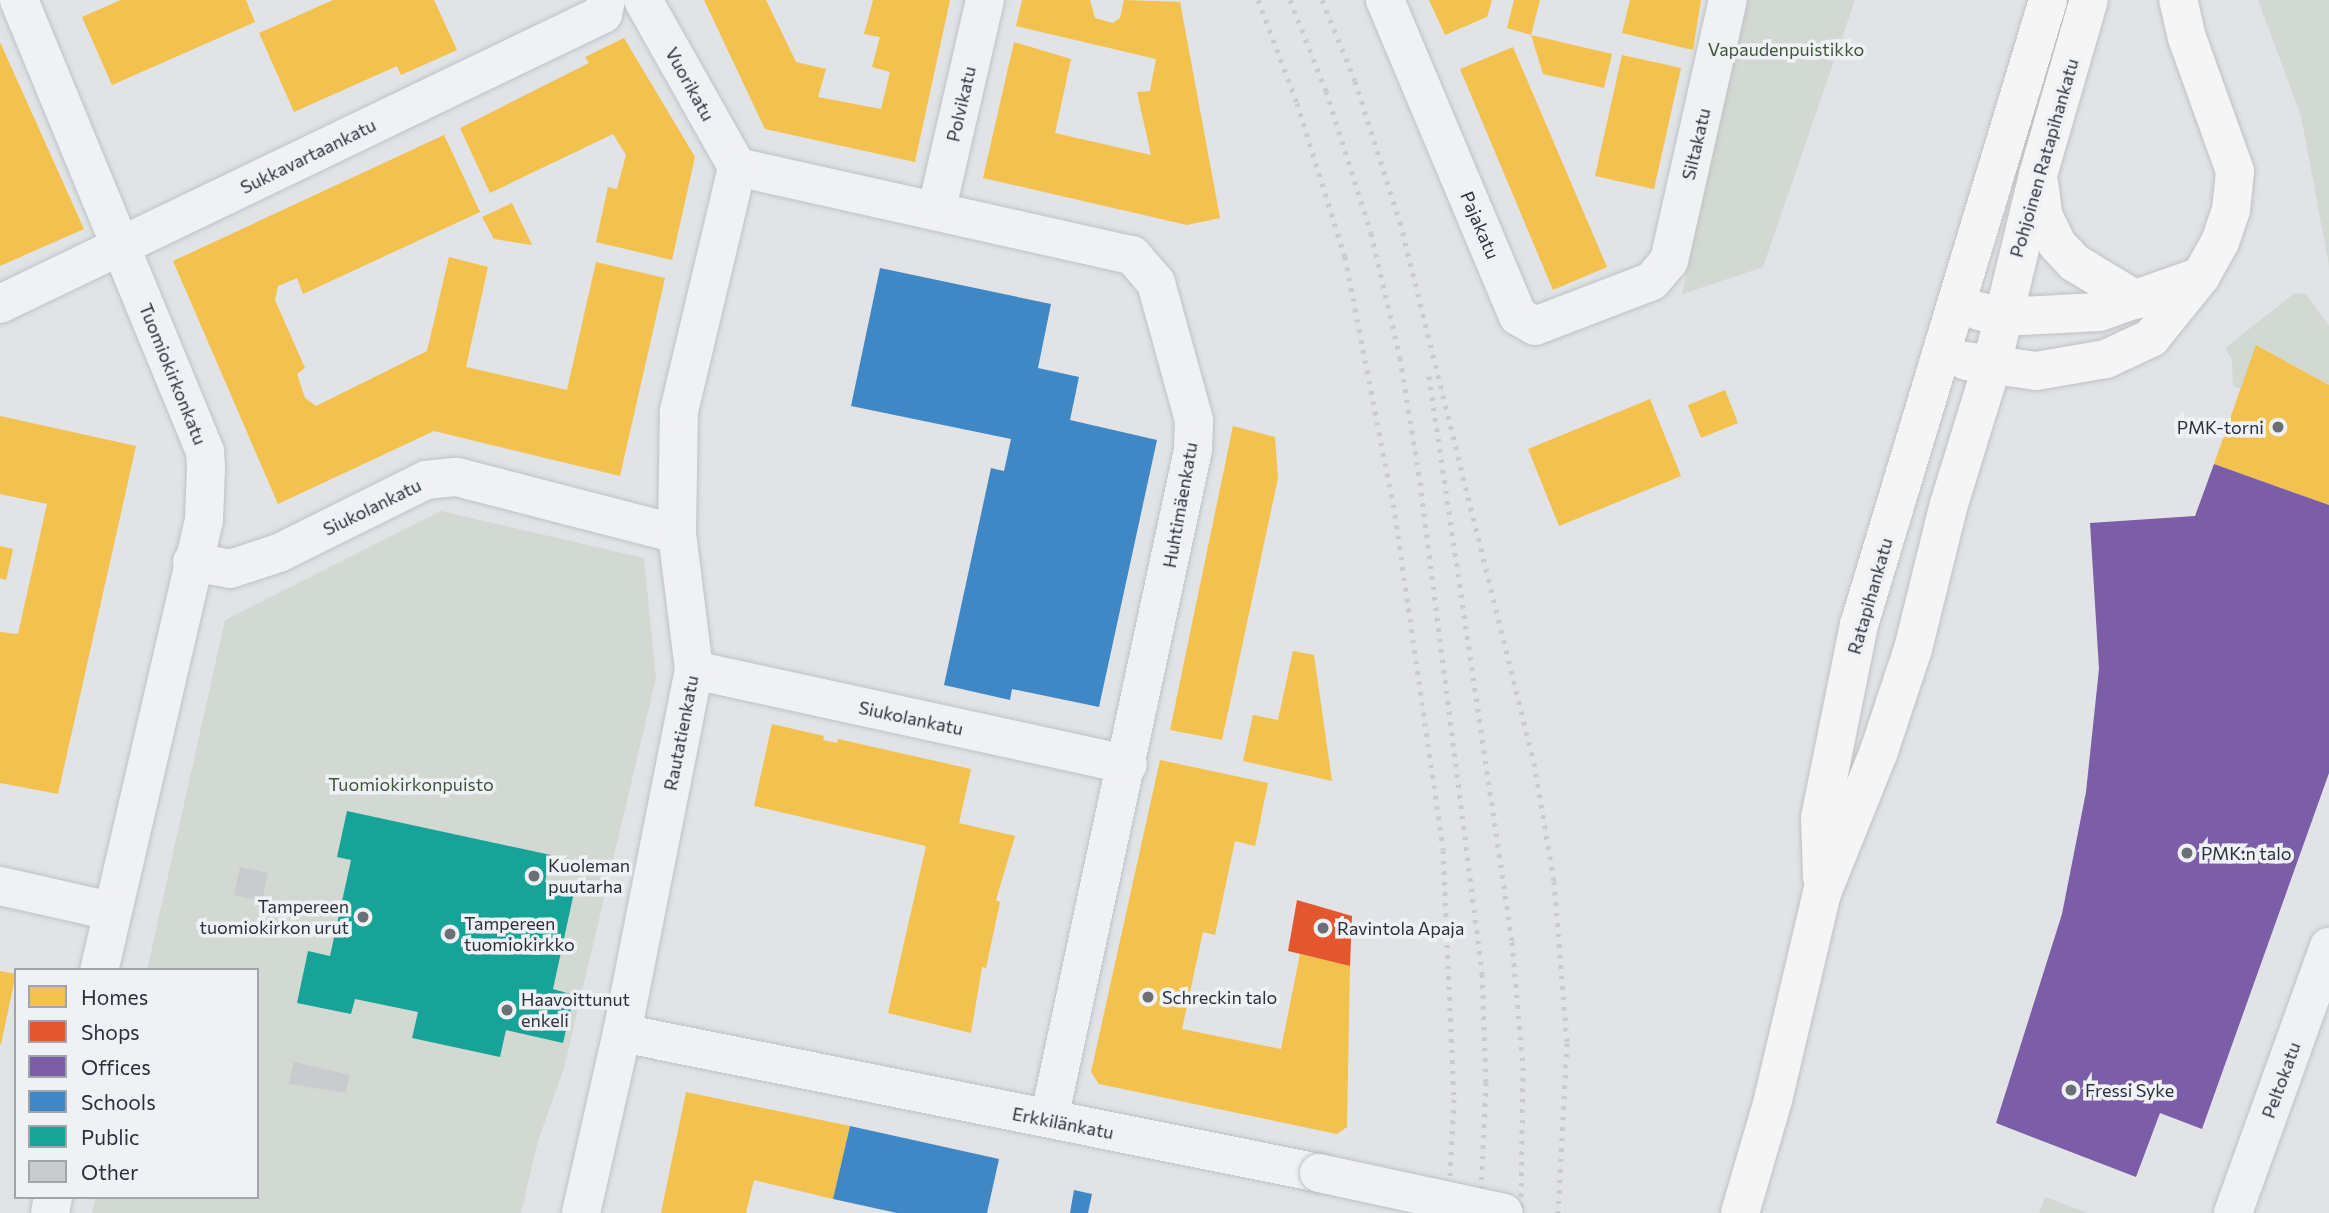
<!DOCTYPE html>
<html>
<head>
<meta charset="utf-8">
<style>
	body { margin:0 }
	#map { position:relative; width:2329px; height:1213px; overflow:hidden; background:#e1e3e6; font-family:Commissioner,sans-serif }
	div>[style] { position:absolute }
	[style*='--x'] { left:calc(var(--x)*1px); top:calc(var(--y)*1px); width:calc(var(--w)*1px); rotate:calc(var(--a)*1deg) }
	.green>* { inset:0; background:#d2d9d2 }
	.homes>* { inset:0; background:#f2c14e }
	.shops>* { inset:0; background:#e4572e }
	.offices>* { inset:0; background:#7b5ea7 }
	.schools>* { inset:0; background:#3f88c5 }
	.public>* { inset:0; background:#17a398 }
	.building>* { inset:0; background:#c9cbce }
	.roads { filter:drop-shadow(0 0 2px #bfc1c4) drop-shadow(0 0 2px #bfc1c4) }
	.minor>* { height:38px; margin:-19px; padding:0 19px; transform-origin:19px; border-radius:19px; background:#f0f1f3 }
	.major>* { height:38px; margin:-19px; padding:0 19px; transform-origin:19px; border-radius:19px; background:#f5f5f6 }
	.rail>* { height:5px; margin-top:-2.5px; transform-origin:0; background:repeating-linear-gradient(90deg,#cacbcd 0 3.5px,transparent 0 10.5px) }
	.bridges { filter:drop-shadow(0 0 2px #bfc1c4) drop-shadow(0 0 2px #bfc1c4) }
	.minor-bridge>* { height:38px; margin:-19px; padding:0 19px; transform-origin:19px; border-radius:19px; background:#f0f1f3 }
	.dots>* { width:19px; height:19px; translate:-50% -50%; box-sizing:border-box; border:4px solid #eff1f5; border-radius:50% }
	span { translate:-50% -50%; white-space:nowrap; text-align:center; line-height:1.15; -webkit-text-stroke:7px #eff1f5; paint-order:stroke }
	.park-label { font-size:18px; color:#3e5739 }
	.street-label { font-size:18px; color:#2a313c }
	.poi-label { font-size:18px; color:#2a313c }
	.right { translate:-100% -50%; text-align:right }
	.left { translate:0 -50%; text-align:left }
	.legend { position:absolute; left:14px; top:968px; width:245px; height:231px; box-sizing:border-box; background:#eff1f5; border:2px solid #a0a4ab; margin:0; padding:9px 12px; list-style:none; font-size:21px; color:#2a313c }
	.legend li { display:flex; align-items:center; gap:14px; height:35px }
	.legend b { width:35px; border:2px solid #a0a4ab }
</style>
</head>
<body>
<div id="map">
	<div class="green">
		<div style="clip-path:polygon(1746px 0,1855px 0,1763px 267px,1682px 294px)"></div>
		<div style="clip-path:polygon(2258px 0,2329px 0,2329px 266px,2301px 116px)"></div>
		<div style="clip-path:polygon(2295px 293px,2306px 294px,2329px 326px,2329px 385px,2257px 345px,2241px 389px,2233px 386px,2232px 360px,2225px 348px)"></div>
		<div style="clip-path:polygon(441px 511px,644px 558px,656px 678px,564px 1068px,538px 1141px,521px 1213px,92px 1213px,96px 1197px,257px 1197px,257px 970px,147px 970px,225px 620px)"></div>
		<div style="clip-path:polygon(2045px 1197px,2088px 1213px,2039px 1213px)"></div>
	</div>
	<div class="homes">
		<div style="clip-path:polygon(121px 0,246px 0,255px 22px,112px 85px,82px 17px)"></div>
		<div style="clip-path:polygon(333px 0,434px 0,457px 50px,401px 75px,397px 66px,294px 112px,259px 33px)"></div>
		<div style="clip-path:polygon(704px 0,766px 0,796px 62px,826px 69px,818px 97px,881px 109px,890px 72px,872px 67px,880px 37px,864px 34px,873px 0,950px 0,915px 162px,765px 129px)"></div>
		<div style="clip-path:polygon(1022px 0,1090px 0,1095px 18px,1113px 23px,1120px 18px,1124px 0,1180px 2px,1220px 218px,1187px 225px,983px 178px,1014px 42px,1071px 59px,1055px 133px,1151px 155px,1137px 92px,1150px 91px,1156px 59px,1016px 26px)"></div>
		<div style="clip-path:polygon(1429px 0,1492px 0,1487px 17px,1445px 35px)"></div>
		<div style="clip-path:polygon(1514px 0,1540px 0,1531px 35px,1507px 28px)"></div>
		<div style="clip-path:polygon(1630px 0,1701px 0,1693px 50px,1622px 33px)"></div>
		<div style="clip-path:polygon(1531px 35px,1612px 54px,1604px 88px,1543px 74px)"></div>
		<div style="clip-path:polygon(624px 38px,695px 157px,672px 260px,596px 242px,608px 187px,617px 189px,626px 155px,613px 134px,490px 193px,460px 128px,589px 63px,585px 57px)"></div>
		<div style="clip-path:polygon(0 42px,84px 229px,0 266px)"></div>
		<div style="clip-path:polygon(1513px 47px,1607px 267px,1553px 290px,1460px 69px)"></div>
		<div style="clip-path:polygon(1622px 55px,1681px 68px,1654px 189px,1595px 176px)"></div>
		<div style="clip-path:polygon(444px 135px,480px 212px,303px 294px,297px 278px,278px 286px,275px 300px,305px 368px,297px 374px,305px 398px,316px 406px,427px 351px,449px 257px,488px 267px,466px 367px,567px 390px,596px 262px,665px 278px,620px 476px,434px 431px,278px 504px,173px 261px)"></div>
		<div style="clip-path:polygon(512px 203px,532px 245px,494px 239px,482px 217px)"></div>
		<div style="clip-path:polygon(2256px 345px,2329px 385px,2329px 505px,2214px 464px)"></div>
		<div style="clip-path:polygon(1725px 390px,1738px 423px,1701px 438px,1688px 405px)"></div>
		<div style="clip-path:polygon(1650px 399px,1681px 476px,1559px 526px,1528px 449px)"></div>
		<div style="clip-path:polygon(0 416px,136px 446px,58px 794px,0 783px,0 632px,18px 634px,47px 504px,0 494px)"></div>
		<div style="clip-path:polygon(1233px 426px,1275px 437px,1278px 478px,1222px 740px,1170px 730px)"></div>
		<div style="clip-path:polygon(0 546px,13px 549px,6px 580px,0 578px)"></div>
		<div style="clip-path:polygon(1293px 651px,1314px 655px,1332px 781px,1243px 761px,1253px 715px,1278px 720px)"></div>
		<div style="clip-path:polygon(772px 724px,824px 736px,823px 740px,837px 743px,838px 739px,971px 769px,959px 823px,1015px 836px,996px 900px,1000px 902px,986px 968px,982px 967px,971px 1033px,888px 1013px,926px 846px,754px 806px)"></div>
		<div style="clip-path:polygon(1160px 760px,1268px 783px,1255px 846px,1235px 841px,1215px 935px,1203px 932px,1182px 1029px,1281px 1049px,1300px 954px,1350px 966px,1347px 1127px,1337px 1134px,1099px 1084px,1091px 1072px)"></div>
		<div style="clip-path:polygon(0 971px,16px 974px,1px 1044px,0 1044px)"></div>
		<div style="clip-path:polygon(686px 1092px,850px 1126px,833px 1199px,754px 1180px,746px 1213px,661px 1213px)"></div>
	</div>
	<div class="shops">
		<div style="clip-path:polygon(1297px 900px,1352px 916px,1350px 966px,1288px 951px)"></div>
	</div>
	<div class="offices">
		<div style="clip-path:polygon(2214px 464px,2329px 505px,2329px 773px,2202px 1129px,2160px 1113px,2136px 1177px,1996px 1123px,2062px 914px,2086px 792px,2099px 669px,2090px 523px,2195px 516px)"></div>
	</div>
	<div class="schools">
		<div style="clip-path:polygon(880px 268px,1051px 304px,1038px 368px,1079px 377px,1070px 420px,1157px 440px,1099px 707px,1012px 689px,1010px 700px,944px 685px,991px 468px,1004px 471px,1011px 439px,851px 406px)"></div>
		<div style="clip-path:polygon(850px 1126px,999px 1159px,987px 1213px,897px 1213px,833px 1199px)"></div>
		<div style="clip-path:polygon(1074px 1190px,1092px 1194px,1088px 1213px,1070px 1213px)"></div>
	</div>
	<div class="public">
		<div style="clip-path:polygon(347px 811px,551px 855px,545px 882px,575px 888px,553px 989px,574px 995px,563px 1043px,506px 1030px,500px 1057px,412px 1038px,418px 1012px,355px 999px,351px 1014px,297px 1003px,308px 951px,330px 956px,351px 860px,337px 857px)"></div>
	</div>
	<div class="building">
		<div style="clip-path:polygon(240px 867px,268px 873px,262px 901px,234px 895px)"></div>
		<div style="clip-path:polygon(294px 1062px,350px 1075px,345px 1093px,289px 1084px)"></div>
	</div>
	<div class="roads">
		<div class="minor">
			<div style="--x:19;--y:0;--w:489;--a:67.6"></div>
			<div style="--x:205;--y:452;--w:16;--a:86"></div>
			<div style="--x:206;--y:468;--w:52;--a:92.2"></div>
			<div style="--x:204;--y:520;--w:462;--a:103.1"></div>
			<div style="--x:643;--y:0;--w:192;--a:60.6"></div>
			<div style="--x:1385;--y:0;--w:343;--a:67.2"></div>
			<div style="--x:1518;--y:316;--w:20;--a:30"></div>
			<div style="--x:1535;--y:326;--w:125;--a:-21"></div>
			<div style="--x:1652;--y:281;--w:26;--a:-50"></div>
			<div style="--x:1669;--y:261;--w:268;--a:-77.3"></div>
			<div style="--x:737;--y:167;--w:405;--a:12.6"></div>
			<div style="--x:1132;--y:255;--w:37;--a:49"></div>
			<div style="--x:1156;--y:283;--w:142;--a:74.5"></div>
			<div style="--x:1194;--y:420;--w:30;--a:92"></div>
			<div style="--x:1193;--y:450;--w:684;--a:102.15"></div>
			<div style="--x:937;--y:208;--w:213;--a:-77"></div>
			<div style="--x:0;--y:304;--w:669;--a:-25.68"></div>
			<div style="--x:603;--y:14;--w:14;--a:-78"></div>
			<div style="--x:192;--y:562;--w:39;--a:10"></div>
			<div style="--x:230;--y:569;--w:52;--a:-18.1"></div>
			<div style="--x:279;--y:553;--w:164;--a:-26.4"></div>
			<div style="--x:426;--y:480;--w:31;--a:-6"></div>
			<div style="--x:457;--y:477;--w:227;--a:14.5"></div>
			<div style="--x:694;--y:670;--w:444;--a:12.3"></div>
			<div style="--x:0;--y:886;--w:114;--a:12.7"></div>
			<div style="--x:622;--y:1033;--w:711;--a:11.36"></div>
			<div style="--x:50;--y:1213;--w:16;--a:-79"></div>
			<div style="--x:581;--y:1213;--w:185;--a:-77.2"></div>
			<div style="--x:622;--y:1033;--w:370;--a:-78.8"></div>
			<div style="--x:694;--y:670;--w:137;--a:-97.1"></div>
			<div style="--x:677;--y:534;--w:123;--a:-89.1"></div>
			<div style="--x:679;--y:411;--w:251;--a:-76.6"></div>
			<div style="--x:2233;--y:1213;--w:283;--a:-70.2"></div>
		</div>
		<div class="major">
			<div style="--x:2039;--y:183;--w:34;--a:82"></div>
			<div style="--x:2044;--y:217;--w:30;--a:64"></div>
			<div style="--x:2057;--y:244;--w:26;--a:47"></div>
			<div style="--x:2075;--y:263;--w:71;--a:31.2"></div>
			<div style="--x:1979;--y:311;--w:24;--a:15"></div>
			<div style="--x:2002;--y:317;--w:97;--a:-3"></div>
			<div style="--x:2099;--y:312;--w:108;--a:-19.4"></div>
			<div style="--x:1966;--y:361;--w:71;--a:8.1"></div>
			<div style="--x:2036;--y:371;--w:71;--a:-9.7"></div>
			<div style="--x:2106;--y:359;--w:50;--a:-25"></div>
			<div style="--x:2151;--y:338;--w:80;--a:-51.1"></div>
			<div style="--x:2201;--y:276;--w:39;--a:-61"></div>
			<div style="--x:2220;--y:242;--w:34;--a:-71"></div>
			<div style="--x:2231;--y:210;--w:39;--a:-84"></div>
			<div style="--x:2235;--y:171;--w:141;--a:-109.8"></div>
			<div style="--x:2187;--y:38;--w:39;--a:-103"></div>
			<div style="--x:1822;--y:877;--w:59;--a:-91.9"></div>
			<div style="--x:1820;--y:818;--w:197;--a:-78.6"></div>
			<div style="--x:1859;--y:625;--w:653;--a:-73.17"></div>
			<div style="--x:1740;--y:1213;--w:118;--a:-73.7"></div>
			<div style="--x:1773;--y:1100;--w:213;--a:-76.7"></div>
			<div style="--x:1822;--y:893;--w:150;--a:-68.1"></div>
			<div style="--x:1878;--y:754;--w:111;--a:-71.6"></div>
			<div style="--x:1913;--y:649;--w:149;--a:-76.1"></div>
			<div style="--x:1949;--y:504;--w:142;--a:-72.8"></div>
			<div style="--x:1991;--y:368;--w:199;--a:-76.3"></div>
			<div style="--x:2038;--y:175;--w:182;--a:-73.8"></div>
		</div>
	</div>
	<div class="rail">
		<div style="--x:1258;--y:0;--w:110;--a:69.3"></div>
		<div style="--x:1297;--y:103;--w:161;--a:72.7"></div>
		<div style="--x:1345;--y:257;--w:263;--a:79"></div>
		<div style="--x:1395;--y:515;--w:338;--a:81.8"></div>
		<div style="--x:1443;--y:850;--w:249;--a:87.5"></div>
		<div style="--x:1454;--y:1099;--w:114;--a:93"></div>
		<div style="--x:1290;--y:0;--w:98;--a:68.4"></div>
		<div style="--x:1326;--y:91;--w:149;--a:72.4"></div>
		<div style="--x:1371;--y:233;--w:128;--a:76.9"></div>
		<div style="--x:1400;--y:358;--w:126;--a:80.8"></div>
		<div style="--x:1420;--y:482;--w:496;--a:82.8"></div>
		<div style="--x:1482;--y:974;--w:108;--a:87.9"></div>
		<div style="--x:1486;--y:1082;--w:131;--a:92.6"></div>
		<div style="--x:1322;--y:0;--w:87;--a:67.8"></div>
		<div style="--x:1355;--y:81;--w:148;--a:72.3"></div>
		<div style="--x:1400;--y:222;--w:557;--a:76.09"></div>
		<div style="--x:1534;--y:763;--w:120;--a:80.4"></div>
		<div style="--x:1554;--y:881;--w:163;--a:85.4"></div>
		<div style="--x:1567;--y:1043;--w:170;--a:93"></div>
		<div style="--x:1429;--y:376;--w:572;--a:81.66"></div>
		<div style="--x:1512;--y:942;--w:125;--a:85"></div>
		<div style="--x:1523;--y:1067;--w:146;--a:90.8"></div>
	</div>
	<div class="bridges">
		<div class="minor-bridge">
			<div style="--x:1319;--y:1173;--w:189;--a:12.2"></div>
		</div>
	</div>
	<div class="dots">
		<div style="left:2278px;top:427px;background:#6a6f78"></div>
		<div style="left:2187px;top:853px;background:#6a6f78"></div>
		<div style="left:534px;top:876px;background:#6a6f78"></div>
		<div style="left:363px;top:917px;background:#6a6f78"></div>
		<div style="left:1323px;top:928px;background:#6a6f78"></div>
		<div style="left:450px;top:934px;background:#6a6f78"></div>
		<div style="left:1148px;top:997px;background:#6a6f78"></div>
		<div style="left:507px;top:1010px;background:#6a6f78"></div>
		<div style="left:2071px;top:1090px;background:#6a6f78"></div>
	</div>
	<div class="park-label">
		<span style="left:1786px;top:49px">Vapaudenpuistikko</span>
		<span style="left:411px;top:784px">Tuomiokirkonpuisto</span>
	</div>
	<div class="street-label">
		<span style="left:690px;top:84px;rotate:61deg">Vuorikatu</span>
		<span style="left:961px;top:104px;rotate:-77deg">Polvikatu</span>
		<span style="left:1696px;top:144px;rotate:-77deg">Siltakatu</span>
		<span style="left:308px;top:156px;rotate:-26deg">Sukkavartaankatu</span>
		<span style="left:2044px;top:158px;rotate:-74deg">Pohjoinen Ratapihankatu</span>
		<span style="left:1480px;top:225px;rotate:67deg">Pajakatu</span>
		<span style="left:173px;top:374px;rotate:68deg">Tuomiokirkonkatu</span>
		<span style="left:1180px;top:505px;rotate:-80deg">Huhtimäenkatu</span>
		<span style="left:372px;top:507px;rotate:-26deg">Siukolankatu</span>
		<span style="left:1870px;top:596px;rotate:-74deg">Ratapihankatu</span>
		<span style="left:911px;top:718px;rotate:12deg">Siukolankatu</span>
		<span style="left:681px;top:733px;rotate:-79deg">Rautatienkatu</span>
		<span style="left:2281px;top:1080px;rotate:-70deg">Peltokatu</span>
		<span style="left:1063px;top:1123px;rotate:11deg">Erkkilänkatu</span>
	</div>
	<div class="poi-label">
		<span class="right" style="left:2264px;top:427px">PMK-torni</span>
		<span class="left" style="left:2201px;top:853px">PMK:n talo</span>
		<span class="left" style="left:548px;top:876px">Kuoleman<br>puutarha</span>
		<span class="right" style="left:349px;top:917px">Tampereen<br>tuomiokirkon urut</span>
		<span class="left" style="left:464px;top:934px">Tampereen<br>tuomiokirkko</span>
		<span class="left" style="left:1337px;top:928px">Ravintola Apaja</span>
		<span class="left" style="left:1162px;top:997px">Schreckin talo</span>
		<span class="left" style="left:521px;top:1010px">Haavoittunut<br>enkeli</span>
		<span class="left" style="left:2085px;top:1090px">Fressi Syke</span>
	</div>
	<ul class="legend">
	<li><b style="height:19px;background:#f2c14e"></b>Homes</li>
	<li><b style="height:19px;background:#e4572e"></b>Shops</li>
	<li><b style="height:19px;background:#7b5ea7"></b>Offices</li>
	<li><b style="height:19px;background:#3f88c5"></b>Schools</li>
	<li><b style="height:19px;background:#17a398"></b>Public</li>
	<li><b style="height:19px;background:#c9cbce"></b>Other</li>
	</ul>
</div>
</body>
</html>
